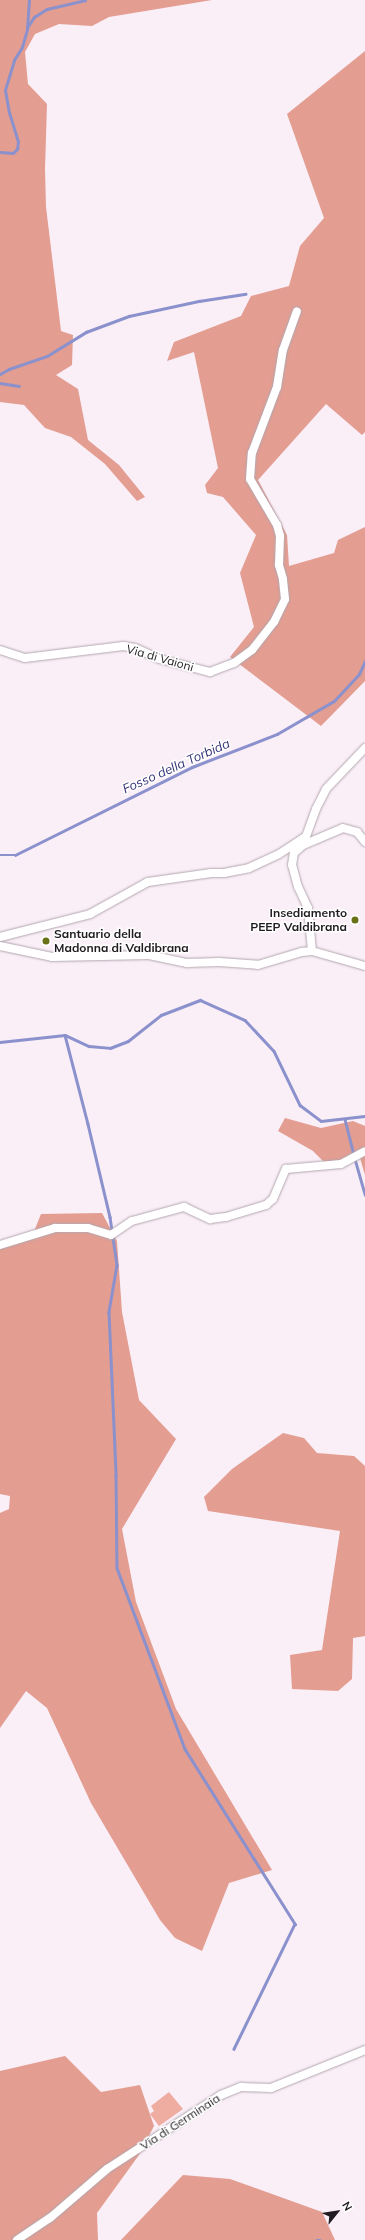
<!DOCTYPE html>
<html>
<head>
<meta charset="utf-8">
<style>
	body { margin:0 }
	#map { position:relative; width:365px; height:2240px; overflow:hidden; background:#faeef7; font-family:Mulish,sans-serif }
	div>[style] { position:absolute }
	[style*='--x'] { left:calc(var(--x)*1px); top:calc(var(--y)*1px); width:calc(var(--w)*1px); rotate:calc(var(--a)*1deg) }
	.green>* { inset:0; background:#efaca1 }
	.forest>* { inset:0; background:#e39d91 }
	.stream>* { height:2.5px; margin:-1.25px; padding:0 1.25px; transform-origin:1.25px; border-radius:1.25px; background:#8a91cc }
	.roads { filter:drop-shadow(0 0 1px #b3a7b0) drop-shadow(0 0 1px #b3a7b0) }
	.minor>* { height:8px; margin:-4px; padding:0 4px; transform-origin:4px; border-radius:4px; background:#fff }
	.dots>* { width:11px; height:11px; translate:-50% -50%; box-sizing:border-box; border:2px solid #fff; border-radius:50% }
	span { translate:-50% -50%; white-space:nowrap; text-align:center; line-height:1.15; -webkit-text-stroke:3px #fff; paint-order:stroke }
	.street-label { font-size:12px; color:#201c1f }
	.poi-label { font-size:12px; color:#201c1f; font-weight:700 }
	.right { translate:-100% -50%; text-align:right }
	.left { translate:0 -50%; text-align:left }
	.water-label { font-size:13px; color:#323278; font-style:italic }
	.north { position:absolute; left:317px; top:2192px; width:40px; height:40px; -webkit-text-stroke:3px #fff; paint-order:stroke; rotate:60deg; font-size:11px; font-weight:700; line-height:16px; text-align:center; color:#201c1f }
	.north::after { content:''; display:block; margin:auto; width:14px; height:18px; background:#201c1f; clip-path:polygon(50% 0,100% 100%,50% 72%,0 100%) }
</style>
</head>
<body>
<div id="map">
	<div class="green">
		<div style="clip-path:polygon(169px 2092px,183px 2109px,159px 2126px,150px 2114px,154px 2111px,151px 2106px)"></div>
	</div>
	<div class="forest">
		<div style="clip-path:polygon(0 0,212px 0,109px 17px,92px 26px,59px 24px,35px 34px,25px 52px,28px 84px,47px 104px,45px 169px,46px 207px,61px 331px,73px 335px,72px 365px,56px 375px,78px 389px,88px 440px,119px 465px,145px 497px,137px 501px,105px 464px,71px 437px,45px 428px,24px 405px,0 402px)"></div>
		<div style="clip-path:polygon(365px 51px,365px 432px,362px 435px,326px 404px,258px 480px,287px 535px,289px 566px,334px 553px,338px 540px,365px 527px,365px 681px,321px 726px,230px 657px,254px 627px,240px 573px,256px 535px,223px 497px,207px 493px,205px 485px,218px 468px,194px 352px,167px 361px,174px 342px,241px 316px,251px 296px,289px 286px,300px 246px,324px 218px,287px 114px)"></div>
		<div style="clip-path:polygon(285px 1118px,321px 1128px,353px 1121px,365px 1126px,365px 1175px,360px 1158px,324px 1162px,313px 1151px,278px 1131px)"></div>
		<div style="clip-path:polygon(102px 1213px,117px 1241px,122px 1312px,139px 1400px,176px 1439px,122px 1529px,136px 1602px,176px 1709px,272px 1870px,229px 1883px,202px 1951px,175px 1938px,160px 1920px,91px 1803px,47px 1708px,26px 1691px,0 1728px,0 1513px,9px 1509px,10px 1496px,0 1494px,0 1247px,26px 1239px,35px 1229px,41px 1214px)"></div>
		<div style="clip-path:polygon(283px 1433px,304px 1438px,317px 1453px,354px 1456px,365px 1466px,365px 1636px,353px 1638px,352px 1679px,338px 1691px,292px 1689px,290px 1655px,322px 1650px,340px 1531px,208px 1511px,204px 1497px,232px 1469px)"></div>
		<div style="clip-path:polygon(65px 2056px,101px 2092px,140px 2085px,154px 2126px,139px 2155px,97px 2213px,98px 2240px,0 2240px,0 2071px)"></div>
		<div style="clip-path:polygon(183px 2175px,230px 2179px,322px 2212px,335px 2240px,121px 2240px)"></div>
	</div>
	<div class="stream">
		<div style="--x:28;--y:26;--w:11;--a:-56"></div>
		<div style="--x:34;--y:17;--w:15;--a:-32"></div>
		<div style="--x:47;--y:9;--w:39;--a:-13"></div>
		<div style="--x:0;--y:152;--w:13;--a:4"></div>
		<div style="--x:13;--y:153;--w:6;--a:-45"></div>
		<div style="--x:17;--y:149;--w:7;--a:-82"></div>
		<div style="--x:18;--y:142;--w:30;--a:-107"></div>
		<div style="--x:9;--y:113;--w:23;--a:-100"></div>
		<div style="--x:5;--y:90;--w:31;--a:-73"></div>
		<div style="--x:14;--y:60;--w:15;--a:-58"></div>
		<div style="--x:22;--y:47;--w:19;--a:-74"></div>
		<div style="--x:27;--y:29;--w:29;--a:-86"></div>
		<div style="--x:0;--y:374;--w:10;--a:-29"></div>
		<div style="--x:9;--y:369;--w:40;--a:-18.9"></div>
		<div style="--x:47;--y:356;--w:46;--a:-31.6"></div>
		<div style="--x:86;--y:332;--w:46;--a:-20.4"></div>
		<div style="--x:129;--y:316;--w:72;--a:-12.1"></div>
		<div style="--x:199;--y:301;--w:47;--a:-8.7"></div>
		<div style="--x:0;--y:383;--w:19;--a:9"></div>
		<div style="--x:0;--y:855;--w:15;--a:0"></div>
		<div style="--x:15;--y:855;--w:198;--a:-26.4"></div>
		<div style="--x:192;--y:767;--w:91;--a:-21.2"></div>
		<div style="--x:277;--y:734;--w:66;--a:-30.1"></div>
		<div style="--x:334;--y:701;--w:37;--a:-47"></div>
		<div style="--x:359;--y:674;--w:14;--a:-65"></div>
		<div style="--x:65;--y:1035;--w:92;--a:75.5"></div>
		<div style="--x:88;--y:1124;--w:96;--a:76.7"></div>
		<div style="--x:110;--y:1217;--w:49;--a:81.7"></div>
		<div style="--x:117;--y:1265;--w:48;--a:99.7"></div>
		<div style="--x:109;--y:1312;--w:163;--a:87.5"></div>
		<div style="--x:116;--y:1475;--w:93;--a:89.4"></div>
		<div style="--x:117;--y:1568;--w:193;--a:69.4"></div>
		<div style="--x:185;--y:1749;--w:207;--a:57.8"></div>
		<div style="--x:295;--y:1924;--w:139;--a:116"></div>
		<div style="--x:0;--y:1042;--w:65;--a:-6.1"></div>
		<div style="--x:65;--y:1035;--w:26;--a:25"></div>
		<div style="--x:89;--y:1046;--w:21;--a:5"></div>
		<div style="--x:110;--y:1048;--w:19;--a:-21"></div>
		<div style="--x:128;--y:1041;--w:42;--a:-38.2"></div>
		<div style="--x:161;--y:1015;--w:42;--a:-21"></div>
		<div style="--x:200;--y:1000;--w:49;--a:24"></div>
		<div style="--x:245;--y:1020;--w:42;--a:46.9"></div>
		<div style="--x:274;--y:1051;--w:60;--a:64.3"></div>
		<div style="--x:300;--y:1105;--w:26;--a:37"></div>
		<div style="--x:321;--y:1121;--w:44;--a:-6.5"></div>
		<div style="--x:345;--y:1119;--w:36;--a:76"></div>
		<div style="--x:355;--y:1159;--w:37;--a:74"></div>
		<div style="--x:317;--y:2240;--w:3;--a:0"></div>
	</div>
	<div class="roads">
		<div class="minor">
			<div style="--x:0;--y:650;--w:26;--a:18"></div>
			<div style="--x:25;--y:658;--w:99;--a:-7"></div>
			<div style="--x:123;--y:646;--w:12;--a:9"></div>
			<div style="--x:135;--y:648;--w:27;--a:24"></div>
			<div style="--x:160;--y:659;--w:52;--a:14.6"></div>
			<div style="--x:210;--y:672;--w:26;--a:-21"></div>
			<div style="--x:234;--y:663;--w:22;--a:-36"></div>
			<div style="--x:252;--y:650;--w:36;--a:-52"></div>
			<div style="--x:274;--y:622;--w:25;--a:-64"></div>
			<div style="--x:285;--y:599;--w:20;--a:-96"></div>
			<div style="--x:283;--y:579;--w:15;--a:-106"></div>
			<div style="--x:279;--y:565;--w:29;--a:-88"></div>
			<div style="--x:280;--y:536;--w:11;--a:-105"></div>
			<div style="--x:277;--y:525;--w:53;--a:-120.4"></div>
			<div style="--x:250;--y:479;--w:26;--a:-86"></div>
			<div style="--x:252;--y:453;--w:71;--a:-69.3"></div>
			<div style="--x:277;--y:387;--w:37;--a:-81"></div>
			<div style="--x:283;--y:350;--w:41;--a:-70.3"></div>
			<div style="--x:304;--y:842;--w:35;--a:-70"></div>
			<div style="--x:316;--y:809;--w:22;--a:-63"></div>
			<div style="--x:326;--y:789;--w:57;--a:-46.4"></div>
			<div style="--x:0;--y:937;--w:93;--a:-14.3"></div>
			<div style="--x:90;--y:914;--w:66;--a:-28.9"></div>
			<div style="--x:148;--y:882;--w:64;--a:-8.1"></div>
			<div style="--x:211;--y:873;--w:13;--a:0"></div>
			<div style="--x:224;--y:873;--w:25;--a:-11"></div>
			<div style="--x:249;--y:868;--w:33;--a:-25"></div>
			<div style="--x:279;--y:854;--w:31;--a:-33"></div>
			<div style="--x:0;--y:946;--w:53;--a:11.9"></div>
			<div style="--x:52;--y:957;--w:97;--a:-1.2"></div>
			<div style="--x:149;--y:955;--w:39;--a:12"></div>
			<div style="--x:187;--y:963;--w:32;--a:-2"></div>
			<div style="--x:219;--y:962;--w:39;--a:4"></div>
			<div style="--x:258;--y:965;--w:46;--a:-16.5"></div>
			<div style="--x:302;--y:952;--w:10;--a:-6"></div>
			<div style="--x:312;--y:951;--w:55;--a:15.8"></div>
			<div style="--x:312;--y:951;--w:43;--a:-95.3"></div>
			<div style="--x:308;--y:908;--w:23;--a:-115"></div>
			<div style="--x:298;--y:887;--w:23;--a:-105"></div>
			<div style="--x:292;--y:865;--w:12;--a:-81"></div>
			<div style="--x:294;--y:853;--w:12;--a:-42"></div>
			<div style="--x:303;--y:845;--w:43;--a:-23"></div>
			<div style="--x:343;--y:828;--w:15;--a:16"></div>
			<div style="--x:357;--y:832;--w:13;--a:51"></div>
			<div style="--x:0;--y:1245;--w:58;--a:-17.2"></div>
			<div style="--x:55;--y:1228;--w:33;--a:0"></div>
			<div style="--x:88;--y:1228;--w:24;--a:17"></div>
			<div style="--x:111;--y:1235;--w:25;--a:-34"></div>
			<div style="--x:132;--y:1221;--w:54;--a:-15.1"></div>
			<div style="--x:184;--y:1207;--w:29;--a:25"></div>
			<div style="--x:210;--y:1219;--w:16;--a:-7"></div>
			<div style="--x:226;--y:1217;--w:42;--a:-16.7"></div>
			<div style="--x:266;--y:1205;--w:9;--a:-41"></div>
			<div style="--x:273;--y:1199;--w:33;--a:-67"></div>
			<div style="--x:286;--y:1169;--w:55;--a:-5.2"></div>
			<div style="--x:341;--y:1164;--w:27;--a:-28"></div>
			<div style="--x:17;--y:2240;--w:40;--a:-34"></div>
			<div style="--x:50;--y:2218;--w:75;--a:-40.7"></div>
			<div style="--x:107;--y:2169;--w:136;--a:-33"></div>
			<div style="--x:221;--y:2095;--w:22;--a:-22"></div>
			<div style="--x:241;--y:2087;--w:30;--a:2"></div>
			<div style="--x:271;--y:2088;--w:101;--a:-22"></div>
		</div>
	</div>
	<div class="dots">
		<div style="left:355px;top:920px;background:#6a7016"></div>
		<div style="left:46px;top:941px;background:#6a7016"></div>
	</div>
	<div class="street-label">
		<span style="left:160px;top:658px;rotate:16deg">Via di Vaioni</span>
		<span style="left:180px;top:2122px;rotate:-33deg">Via di Germinaia</span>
	</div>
	<div class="poi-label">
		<span class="right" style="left:347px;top:920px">Insediamento<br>PEEP Valdibrana</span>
		<span class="left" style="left:54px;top:941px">Santuario della<br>Madonna di Valdibrana</span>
	</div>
	<div class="water-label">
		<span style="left:176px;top:766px;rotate:-24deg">Fosso della Torbida</span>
	</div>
	<div class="north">N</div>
</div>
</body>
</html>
